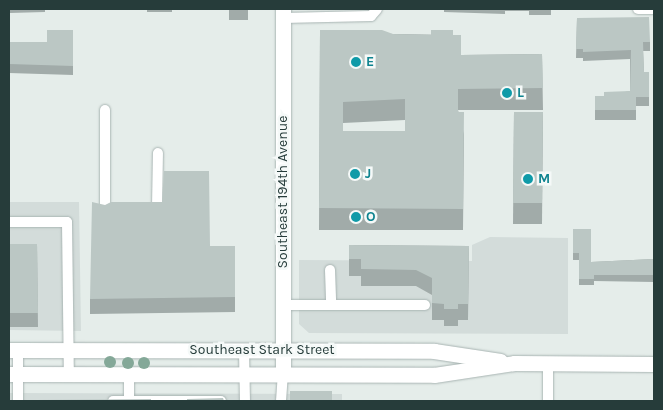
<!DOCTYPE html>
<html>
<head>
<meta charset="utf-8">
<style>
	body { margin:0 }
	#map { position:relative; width:663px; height:410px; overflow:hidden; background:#e5edea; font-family:Karla,sans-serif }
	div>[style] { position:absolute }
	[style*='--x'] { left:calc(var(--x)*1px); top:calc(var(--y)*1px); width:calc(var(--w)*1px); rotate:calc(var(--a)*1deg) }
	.built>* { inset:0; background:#d3dcda }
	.roads { filter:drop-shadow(0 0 1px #a8b4b2) drop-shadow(0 0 1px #a8b4b2) }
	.service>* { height:10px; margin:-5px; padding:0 5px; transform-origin:5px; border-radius:5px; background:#fff }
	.minor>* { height:15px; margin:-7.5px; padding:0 7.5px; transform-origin:7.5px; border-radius:7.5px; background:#fff }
	.secondary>* { height:15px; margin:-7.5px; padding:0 7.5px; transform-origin:7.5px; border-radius:7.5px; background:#fff }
	.trees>* { width:12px; height:12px; margin:-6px; border-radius:50%; background:#84a898 }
	.wall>* { inset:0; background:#a1aba9 }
	.building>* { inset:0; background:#bbc7c4 }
	.dots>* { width:14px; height:14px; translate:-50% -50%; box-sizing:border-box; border:2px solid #f5f9f8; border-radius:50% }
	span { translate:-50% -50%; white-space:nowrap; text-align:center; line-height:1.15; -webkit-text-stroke:5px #f5f9f8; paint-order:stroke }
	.culture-label { font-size:14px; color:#0d838f; font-weight:700 }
	.left { translate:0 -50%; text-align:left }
	.street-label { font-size:14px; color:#263c3a }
	.frame { position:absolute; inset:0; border:10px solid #263c3a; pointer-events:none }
</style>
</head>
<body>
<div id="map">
	<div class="built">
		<div style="clip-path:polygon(9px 202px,79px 202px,81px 331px,9px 330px)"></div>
		<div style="clip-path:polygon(490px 237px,568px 238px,568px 334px,309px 333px,299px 324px,299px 260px,472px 261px,472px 245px)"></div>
		<div style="clip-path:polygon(9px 393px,342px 394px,342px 401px,9px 401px)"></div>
	</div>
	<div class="roads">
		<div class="service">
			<div style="--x:638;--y:9;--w:16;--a:0"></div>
			<div style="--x:283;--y:18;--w:88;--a:-1.3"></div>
			<div style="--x:371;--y:16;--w:9;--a:-49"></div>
			<div style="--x:105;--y:110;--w:103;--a:90"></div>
			<div style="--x:157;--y:208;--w:55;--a:-89"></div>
			<div style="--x:9;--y:222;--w:58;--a:0"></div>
			<div style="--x:67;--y:222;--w:153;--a:89.3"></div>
			<div style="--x:330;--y:270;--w:35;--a:88"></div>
			<div style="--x:283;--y:305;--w:142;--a:0"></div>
			<div style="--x:244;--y:350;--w:51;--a:88.9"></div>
			<div style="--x:129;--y:375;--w:25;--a:90"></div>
			<div style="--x:18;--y:401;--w:51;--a:-90"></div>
			<div style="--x:113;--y:401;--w:108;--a:0"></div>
			<div style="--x:281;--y:401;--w:26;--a:-86"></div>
			<div style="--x:548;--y:401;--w:38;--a:-90"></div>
		</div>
		<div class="minor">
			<div style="--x:283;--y:375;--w:366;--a:-90"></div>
		</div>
		<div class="secondary">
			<div style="--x:9;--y:350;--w:425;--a:0.1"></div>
			<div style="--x:434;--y:351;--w:67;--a:8.6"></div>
			<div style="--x:9;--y:374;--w:425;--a:0.1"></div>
			<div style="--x:434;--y:375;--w:81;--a:-8.5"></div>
			<div style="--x:514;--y:363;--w:140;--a:0.4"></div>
		</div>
	</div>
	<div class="trees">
		<div style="left:110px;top:362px"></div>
		<div style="left:128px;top:363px"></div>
		<div style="left:144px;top:363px"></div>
	</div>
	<div class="wall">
		<div style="clip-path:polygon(9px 9px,45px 9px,45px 12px,9px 13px)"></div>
		<div style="clip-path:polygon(147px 9px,172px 9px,172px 12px,147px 12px)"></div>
		<div style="clip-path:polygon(229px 9px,248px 9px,248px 20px,229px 20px)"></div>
		<div style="clip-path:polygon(444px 9px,551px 9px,551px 15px,529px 15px,529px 11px,505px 11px,505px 14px,444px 12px)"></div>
		<div style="clip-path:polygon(577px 18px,650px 42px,650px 51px,643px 51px,644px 72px,649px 72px,649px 106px,636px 106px,636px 120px,595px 120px,595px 96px,604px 96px,630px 91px,630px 59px,583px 61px,583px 58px,576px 58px)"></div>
		<div style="clip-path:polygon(73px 30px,73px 75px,9px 73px,9px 42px,47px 42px)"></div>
		<div style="clip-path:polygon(evenodd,320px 30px,393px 34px,453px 35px,461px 55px,542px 54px,543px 110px,458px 110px,464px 134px,463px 230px,319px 230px,320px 30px,405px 120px,405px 131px,343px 131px,343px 123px,405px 120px)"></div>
		<div style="clip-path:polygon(514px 112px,543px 112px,542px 224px,513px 224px)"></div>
		<div style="clip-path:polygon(573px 229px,591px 262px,654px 259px,654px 282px,594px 281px,594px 285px,579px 285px,579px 260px,573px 260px)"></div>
		<div style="clip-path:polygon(9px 244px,37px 244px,38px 327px,9px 327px)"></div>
		<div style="clip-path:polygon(349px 245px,469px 246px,468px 320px,458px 320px,458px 326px,444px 326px,444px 320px,432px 320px,432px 295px,416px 286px,361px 286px,361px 276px,349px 276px)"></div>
		<div style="clip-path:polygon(210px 246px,235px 246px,235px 312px,90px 314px,90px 299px)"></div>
	</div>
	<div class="building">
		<div style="clip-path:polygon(649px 17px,650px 42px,643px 42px,644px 72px,649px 72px,649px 97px,636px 97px,636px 110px,595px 110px,595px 96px,604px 96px,604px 92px,630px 91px,631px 50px,583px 52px,583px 49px,576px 49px,577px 18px)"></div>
		<div style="clip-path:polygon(47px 30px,73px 30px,73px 66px,9px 64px,9px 42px,47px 42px)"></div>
		<div style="clip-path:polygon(evenodd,320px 30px,382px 30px,393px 34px,431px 35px,431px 30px,453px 30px,453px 35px,461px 35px,461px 55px,542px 54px,543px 88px,458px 89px,458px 112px,464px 112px,463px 209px,319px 208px,320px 30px,405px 99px,405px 131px,343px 131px,343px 102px,405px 99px)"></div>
		<div style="clip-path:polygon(514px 112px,543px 112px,542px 203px,513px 203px)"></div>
		<div style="clip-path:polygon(164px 171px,209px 171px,210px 246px,235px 246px,235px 297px,90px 299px,92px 202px,105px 205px,111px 202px,162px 202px)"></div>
		<div style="clip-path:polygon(573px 229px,591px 229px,591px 262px,654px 259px,654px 275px,594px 275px,594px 279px,579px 279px,579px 253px,573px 253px)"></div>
		<div style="clip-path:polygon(9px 244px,37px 244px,38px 313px,9px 313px)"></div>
		<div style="clip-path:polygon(349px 245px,469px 246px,468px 304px,458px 304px,458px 309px,444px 309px,444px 304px,432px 303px,432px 278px,416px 270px,361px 269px,361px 259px,349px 259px)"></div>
		<div style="clip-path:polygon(290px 391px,332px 391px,332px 401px,290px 401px)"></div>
		<div style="clip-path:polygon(223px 398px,224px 401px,187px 401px,187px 399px)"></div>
		<div style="clip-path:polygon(151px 399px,151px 401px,37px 401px,37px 400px)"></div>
	</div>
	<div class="dots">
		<div style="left:356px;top:62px;background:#0f9aa8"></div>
		<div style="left:507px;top:93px;background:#0f9aa8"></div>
		<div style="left:355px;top:174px;background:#0f9aa8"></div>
		<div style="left:528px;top:179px;background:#0f9aa8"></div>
		<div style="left:356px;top:217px;background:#0f9aa8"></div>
	</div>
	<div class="culture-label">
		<span class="left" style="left:366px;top:62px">E</span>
		<span class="left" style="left:517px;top:93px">L</span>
		<span class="left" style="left:365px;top:174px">J</span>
		<span class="left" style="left:538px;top:179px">M</span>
		<span class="left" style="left:366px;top:217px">O</span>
	</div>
	<div class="street-label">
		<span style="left:283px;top:192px;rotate:-90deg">Southeast 194th Avenue</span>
		<span style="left:262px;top:350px">Southeast Stark Street</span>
	</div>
	<div class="frame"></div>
</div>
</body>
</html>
